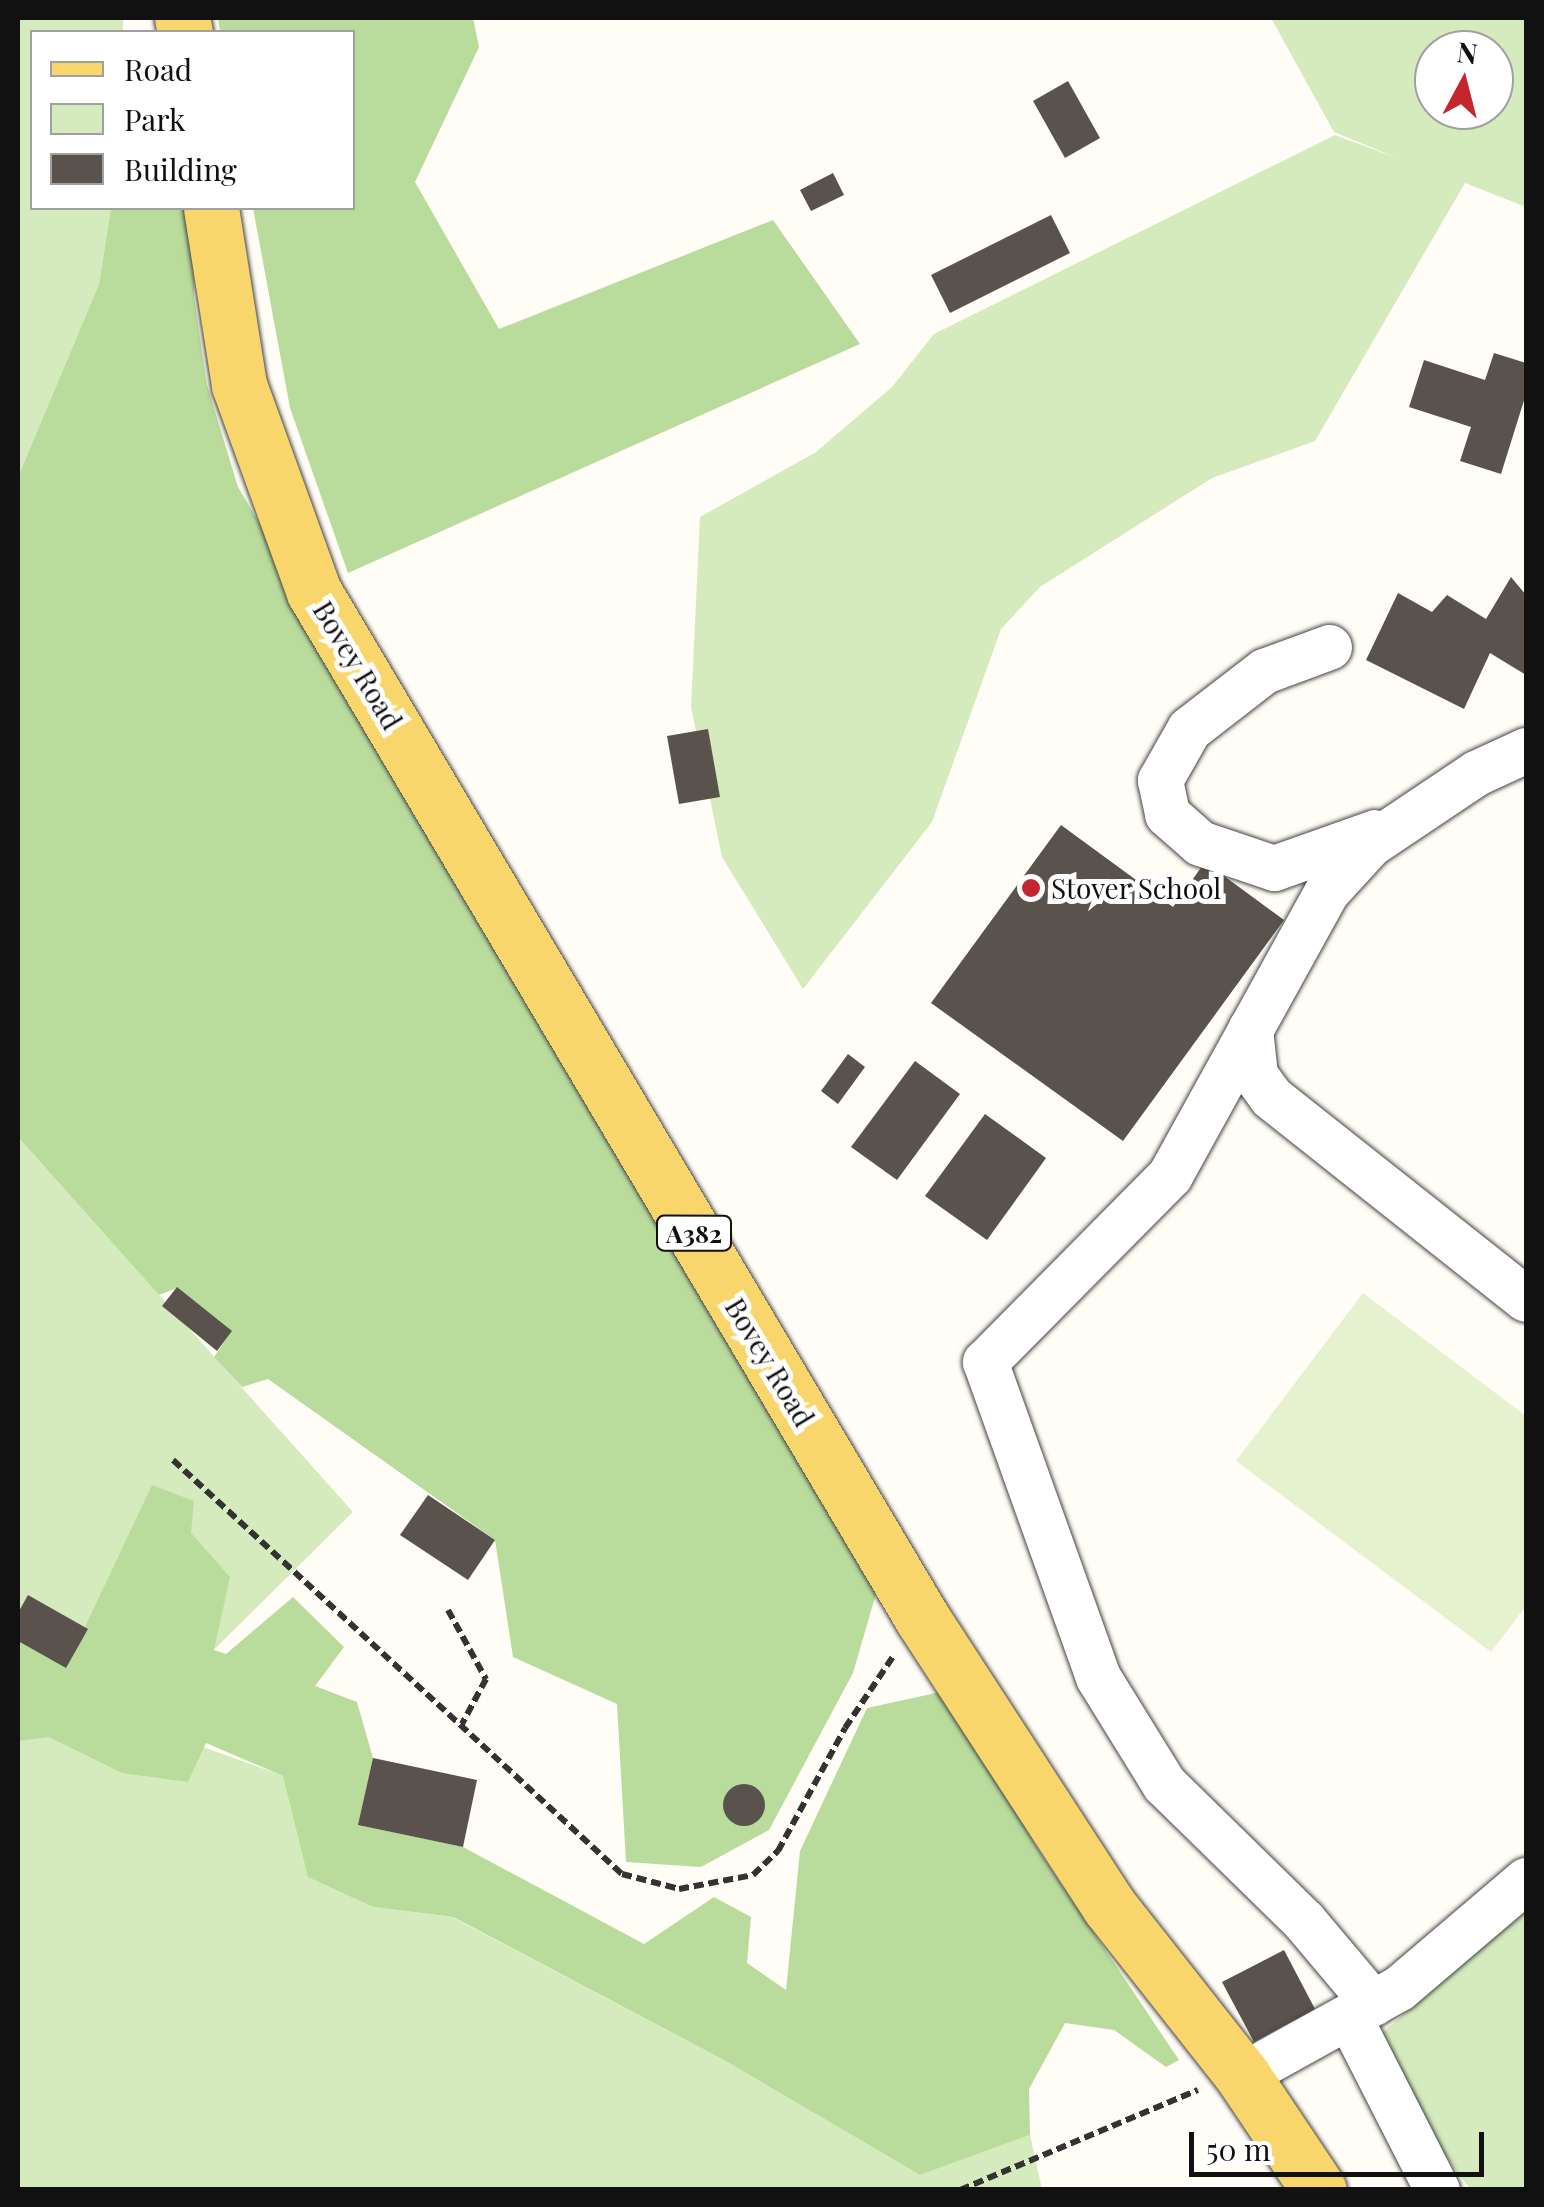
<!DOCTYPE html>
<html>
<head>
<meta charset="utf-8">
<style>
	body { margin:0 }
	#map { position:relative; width:1544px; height:2207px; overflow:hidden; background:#fffdf5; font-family:"Playfair Display",serif }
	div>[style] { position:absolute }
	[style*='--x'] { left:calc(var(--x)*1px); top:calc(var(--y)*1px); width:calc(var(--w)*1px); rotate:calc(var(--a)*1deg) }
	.green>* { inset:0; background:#d5ebbd }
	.forest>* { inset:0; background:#b9dc9c }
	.pitch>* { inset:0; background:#e6f2cf }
	.building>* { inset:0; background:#5a524d }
	.round { border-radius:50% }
	.path>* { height:6px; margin-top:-3px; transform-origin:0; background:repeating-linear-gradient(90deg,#333 0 10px,transparent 0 15px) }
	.roads { filter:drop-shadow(0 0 2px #444) drop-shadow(0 0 2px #444) }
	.minor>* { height:45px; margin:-22.5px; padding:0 22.5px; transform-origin:22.5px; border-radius:22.5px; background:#fff }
	.major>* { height:55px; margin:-27.5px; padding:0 27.5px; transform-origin:27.5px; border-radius:27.5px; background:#f9d66b }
	.dots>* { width:28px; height:28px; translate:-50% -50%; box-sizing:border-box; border:5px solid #fff; border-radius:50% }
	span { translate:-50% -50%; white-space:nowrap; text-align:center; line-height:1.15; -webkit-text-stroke:10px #fff; paint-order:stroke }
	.shield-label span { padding:2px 8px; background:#fff; border:2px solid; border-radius:8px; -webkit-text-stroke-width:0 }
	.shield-label { font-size:25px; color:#111; font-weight:700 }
	.street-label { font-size:28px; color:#111 }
	.poi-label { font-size:28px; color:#111 }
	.left { translate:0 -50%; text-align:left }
	.frame { position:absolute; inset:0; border:20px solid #111; pointer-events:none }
	.legend { position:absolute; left:30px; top:30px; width:325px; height:180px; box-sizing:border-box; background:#fff; border:2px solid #a0a0a0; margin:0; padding:12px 18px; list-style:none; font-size:30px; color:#111 }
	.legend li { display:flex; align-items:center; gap:20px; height:50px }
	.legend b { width:50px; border:2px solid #a0a0a0 }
	.north { position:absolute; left:1414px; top:30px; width:100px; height:100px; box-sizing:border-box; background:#fff; border:2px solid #a0a0a0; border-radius:50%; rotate:7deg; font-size:28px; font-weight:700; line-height:40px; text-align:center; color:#111 }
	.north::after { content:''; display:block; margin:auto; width:35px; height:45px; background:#c4262e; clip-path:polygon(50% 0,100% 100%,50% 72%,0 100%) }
	.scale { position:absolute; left:1189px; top:2132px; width:295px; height:45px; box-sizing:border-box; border:5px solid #111; border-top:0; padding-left:12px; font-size:30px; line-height:35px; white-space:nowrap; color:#111; -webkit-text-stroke:8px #fff; paint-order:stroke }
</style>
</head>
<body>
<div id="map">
	<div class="green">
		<div style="clip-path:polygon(18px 18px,123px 18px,123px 32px,32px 32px,32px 208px,111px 208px,99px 284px,18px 477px)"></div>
		<div style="clip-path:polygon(evenodd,1271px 18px,1526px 18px,1526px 207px,1465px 183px,1315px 441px,1212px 478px,1040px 587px,1001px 629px,932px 822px,803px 989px,722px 857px,691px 707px,700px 517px,816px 452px,892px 387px,934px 334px,1335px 135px,1397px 158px,1334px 132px,1271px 18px,1434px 50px,1494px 50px,1494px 110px,1434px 110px,1434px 50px)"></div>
		<div style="clip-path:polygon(18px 1137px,353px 1512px,139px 1724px,284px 1776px,309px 1877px,373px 1907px,452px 1917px,722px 2059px,920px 2175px,1030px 2135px,1042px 2189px,18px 2189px)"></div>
		<div style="clip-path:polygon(1526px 1907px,1526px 2189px,1470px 2189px,1365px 2048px)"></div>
	</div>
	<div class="forest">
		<div style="clip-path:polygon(218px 18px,473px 18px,479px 47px,415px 182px,499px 329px,773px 220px,860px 344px,348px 573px,290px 408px,253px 208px,352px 208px,352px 32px,220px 32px)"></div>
		<div style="clip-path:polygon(111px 208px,193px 208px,194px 297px,207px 385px,238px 487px,880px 1580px,853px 1673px,769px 1830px,701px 1867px,626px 1862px,617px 1704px,513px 1657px,495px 1540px,268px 1379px,242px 1387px,214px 1357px,231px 1332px,177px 1288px,159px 1295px,18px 1137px,18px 477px,99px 284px)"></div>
		<div style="clip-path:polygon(152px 1485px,194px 1501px,191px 1533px,230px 1577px,214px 1650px,226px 1654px,293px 1597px,344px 1647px,315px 1686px,357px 1702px,373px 1758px,359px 1825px,463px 1847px,644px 1944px,714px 1897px,751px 1917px,747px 1963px,786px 1990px,800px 1851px,867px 1708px,945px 1691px,1039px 1851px,1179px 2060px,1166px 2067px,1114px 2030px,1065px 2023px,1029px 2089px,1030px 2135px,920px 2175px,722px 2059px,453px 1917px,373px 1907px,308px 1877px,283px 1776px,206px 1743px,188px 1782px,122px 1773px,49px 1737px,18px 1741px,18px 1641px,66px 1667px)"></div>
	</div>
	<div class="pitch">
		<div style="clip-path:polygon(1363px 1293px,1526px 1416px,1526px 1606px,1491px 1652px,1236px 1461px)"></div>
	</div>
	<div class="building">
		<div style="clip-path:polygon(1068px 81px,1100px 138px,1065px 158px,1033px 101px)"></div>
		<div style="clip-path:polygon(833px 173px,844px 195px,811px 211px,800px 190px)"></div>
		<div style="clip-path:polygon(1051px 215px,1070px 253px,950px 313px,931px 275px)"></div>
		<div style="clip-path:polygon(1494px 353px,1526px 363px,1526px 394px,1501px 474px,1460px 461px,1471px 427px,1409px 407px,1424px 360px,1485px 380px)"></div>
		<div style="clip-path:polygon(1511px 577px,1526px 595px,1526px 675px,1490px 653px,1464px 709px,1366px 660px,1398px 593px,1432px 612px,1447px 595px,1486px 619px)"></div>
		<div style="clip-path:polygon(708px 729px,720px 797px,679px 804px,667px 736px)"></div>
		<div style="clip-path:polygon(1061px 825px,1173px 907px,1205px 862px,1284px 920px,1123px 1141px,931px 1003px)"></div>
		<div style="clip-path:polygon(848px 1054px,865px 1067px,838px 1104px,821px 1091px)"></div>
		<div style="clip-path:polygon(915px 1061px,960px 1094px,897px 1180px,851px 1147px)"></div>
		<div style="clip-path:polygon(985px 1114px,1046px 1158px,987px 1240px,925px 1196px)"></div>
		<div style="clip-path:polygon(177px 1287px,232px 1331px,217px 1351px,162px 1306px)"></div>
		<div style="clip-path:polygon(428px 1495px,495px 1540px,468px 1580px,400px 1535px)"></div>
		<div style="clip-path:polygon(28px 1595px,88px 1629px,66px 1668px,18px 1641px,18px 1613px)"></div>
		<div style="clip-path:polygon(373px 1758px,477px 1780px,463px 1847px,358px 1825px)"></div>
		<div class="round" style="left:723px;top:1784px;width:42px;height:42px"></div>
		<div style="clip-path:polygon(1284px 1950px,1315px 2009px,1254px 2042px,1222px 1982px)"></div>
	</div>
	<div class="path">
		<div style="--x:173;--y:1460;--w:611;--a:42.68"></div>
		<div style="--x:622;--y:1874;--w:59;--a:14.7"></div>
		<div style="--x:679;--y:1889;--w:75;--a:-10.7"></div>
		<div style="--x:753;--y:1875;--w:35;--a:-44"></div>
		<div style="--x:778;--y:1851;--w:140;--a:-61.4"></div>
		<div style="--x:845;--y:1728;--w:88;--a:-56.1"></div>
		<div style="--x:448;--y:1610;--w:79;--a:61.2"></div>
		<div style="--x:486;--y:1679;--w:51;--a:118.1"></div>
		<div style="--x:960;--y:2190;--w:258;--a:-22.8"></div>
	</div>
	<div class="roads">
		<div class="minor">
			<div style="--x:1329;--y:647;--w:69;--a:159.7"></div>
			<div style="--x:1264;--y:671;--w:95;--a:142.3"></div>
			<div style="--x:1189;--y:729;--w:59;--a:119.6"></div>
			<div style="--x:1160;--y:780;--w:35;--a:78"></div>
			<div style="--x:1167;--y:814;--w:44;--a:41.3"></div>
			<div style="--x:1200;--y:843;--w:78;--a:18.7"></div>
			<div style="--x:1274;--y:868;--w:107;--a:-19.6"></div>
			<div style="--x:1250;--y:1029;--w:46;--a:83.8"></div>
			<div style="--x:1255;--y:1075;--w:27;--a:54"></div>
			<div style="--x:1271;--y:1097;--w:325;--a:38.4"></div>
			<div style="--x:1373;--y:2003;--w:107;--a:-130.1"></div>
			<div style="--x:1304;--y:1921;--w:196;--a:-135.6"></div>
			<div style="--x:1164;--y:1784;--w:126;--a:-121.7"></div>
			<div style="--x:1098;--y:1677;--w:335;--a:-109.7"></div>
			<div style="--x:985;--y:1362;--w:263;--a:-45.3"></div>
			<div style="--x:1170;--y:1175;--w:325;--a:-61.1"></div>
			<div style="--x:1327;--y:891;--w:64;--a:-47.5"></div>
			<div style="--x:1370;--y:844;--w:128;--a:-33.8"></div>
			<div style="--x:1476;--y:773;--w:55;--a:-24.7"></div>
			<div style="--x:1349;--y:2017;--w:194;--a:63"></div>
			<div style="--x:1242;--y:2075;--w:179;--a:-29"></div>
			<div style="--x:1399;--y:1988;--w:167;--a:-40.4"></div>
		</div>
		<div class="major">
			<div style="--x:182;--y:18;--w:14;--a:78"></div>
			<div style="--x:211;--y:208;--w:179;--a:81"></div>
			<div style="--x:239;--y:385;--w:220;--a:70.1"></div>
			<div style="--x:314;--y:592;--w:1193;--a:59.35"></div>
			<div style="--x:922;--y:1618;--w:343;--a:57"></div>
			<div style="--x:1109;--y:1906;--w:215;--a:51.8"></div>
			<div style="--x:1242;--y:2075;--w:138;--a:56.2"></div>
		</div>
	</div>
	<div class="dots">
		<div style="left:1031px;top:888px;background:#c4262e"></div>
	</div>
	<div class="shield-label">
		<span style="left:694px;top:1233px">A382</span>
	</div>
	<div class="street-label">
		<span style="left:358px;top:665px;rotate:59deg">Bovey Road</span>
		<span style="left:770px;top:1362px;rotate:59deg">Bovey Road</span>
	</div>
	<div class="poi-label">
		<span class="left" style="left:1051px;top:888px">Stover School</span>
	</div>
	<div class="frame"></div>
	<ul class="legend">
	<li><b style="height:12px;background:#f9d66b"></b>Road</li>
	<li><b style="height:28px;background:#d5ebbd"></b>Park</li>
	<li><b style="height:28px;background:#5a524d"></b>Building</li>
	</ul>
	<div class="north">N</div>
	<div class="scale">50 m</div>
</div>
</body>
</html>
